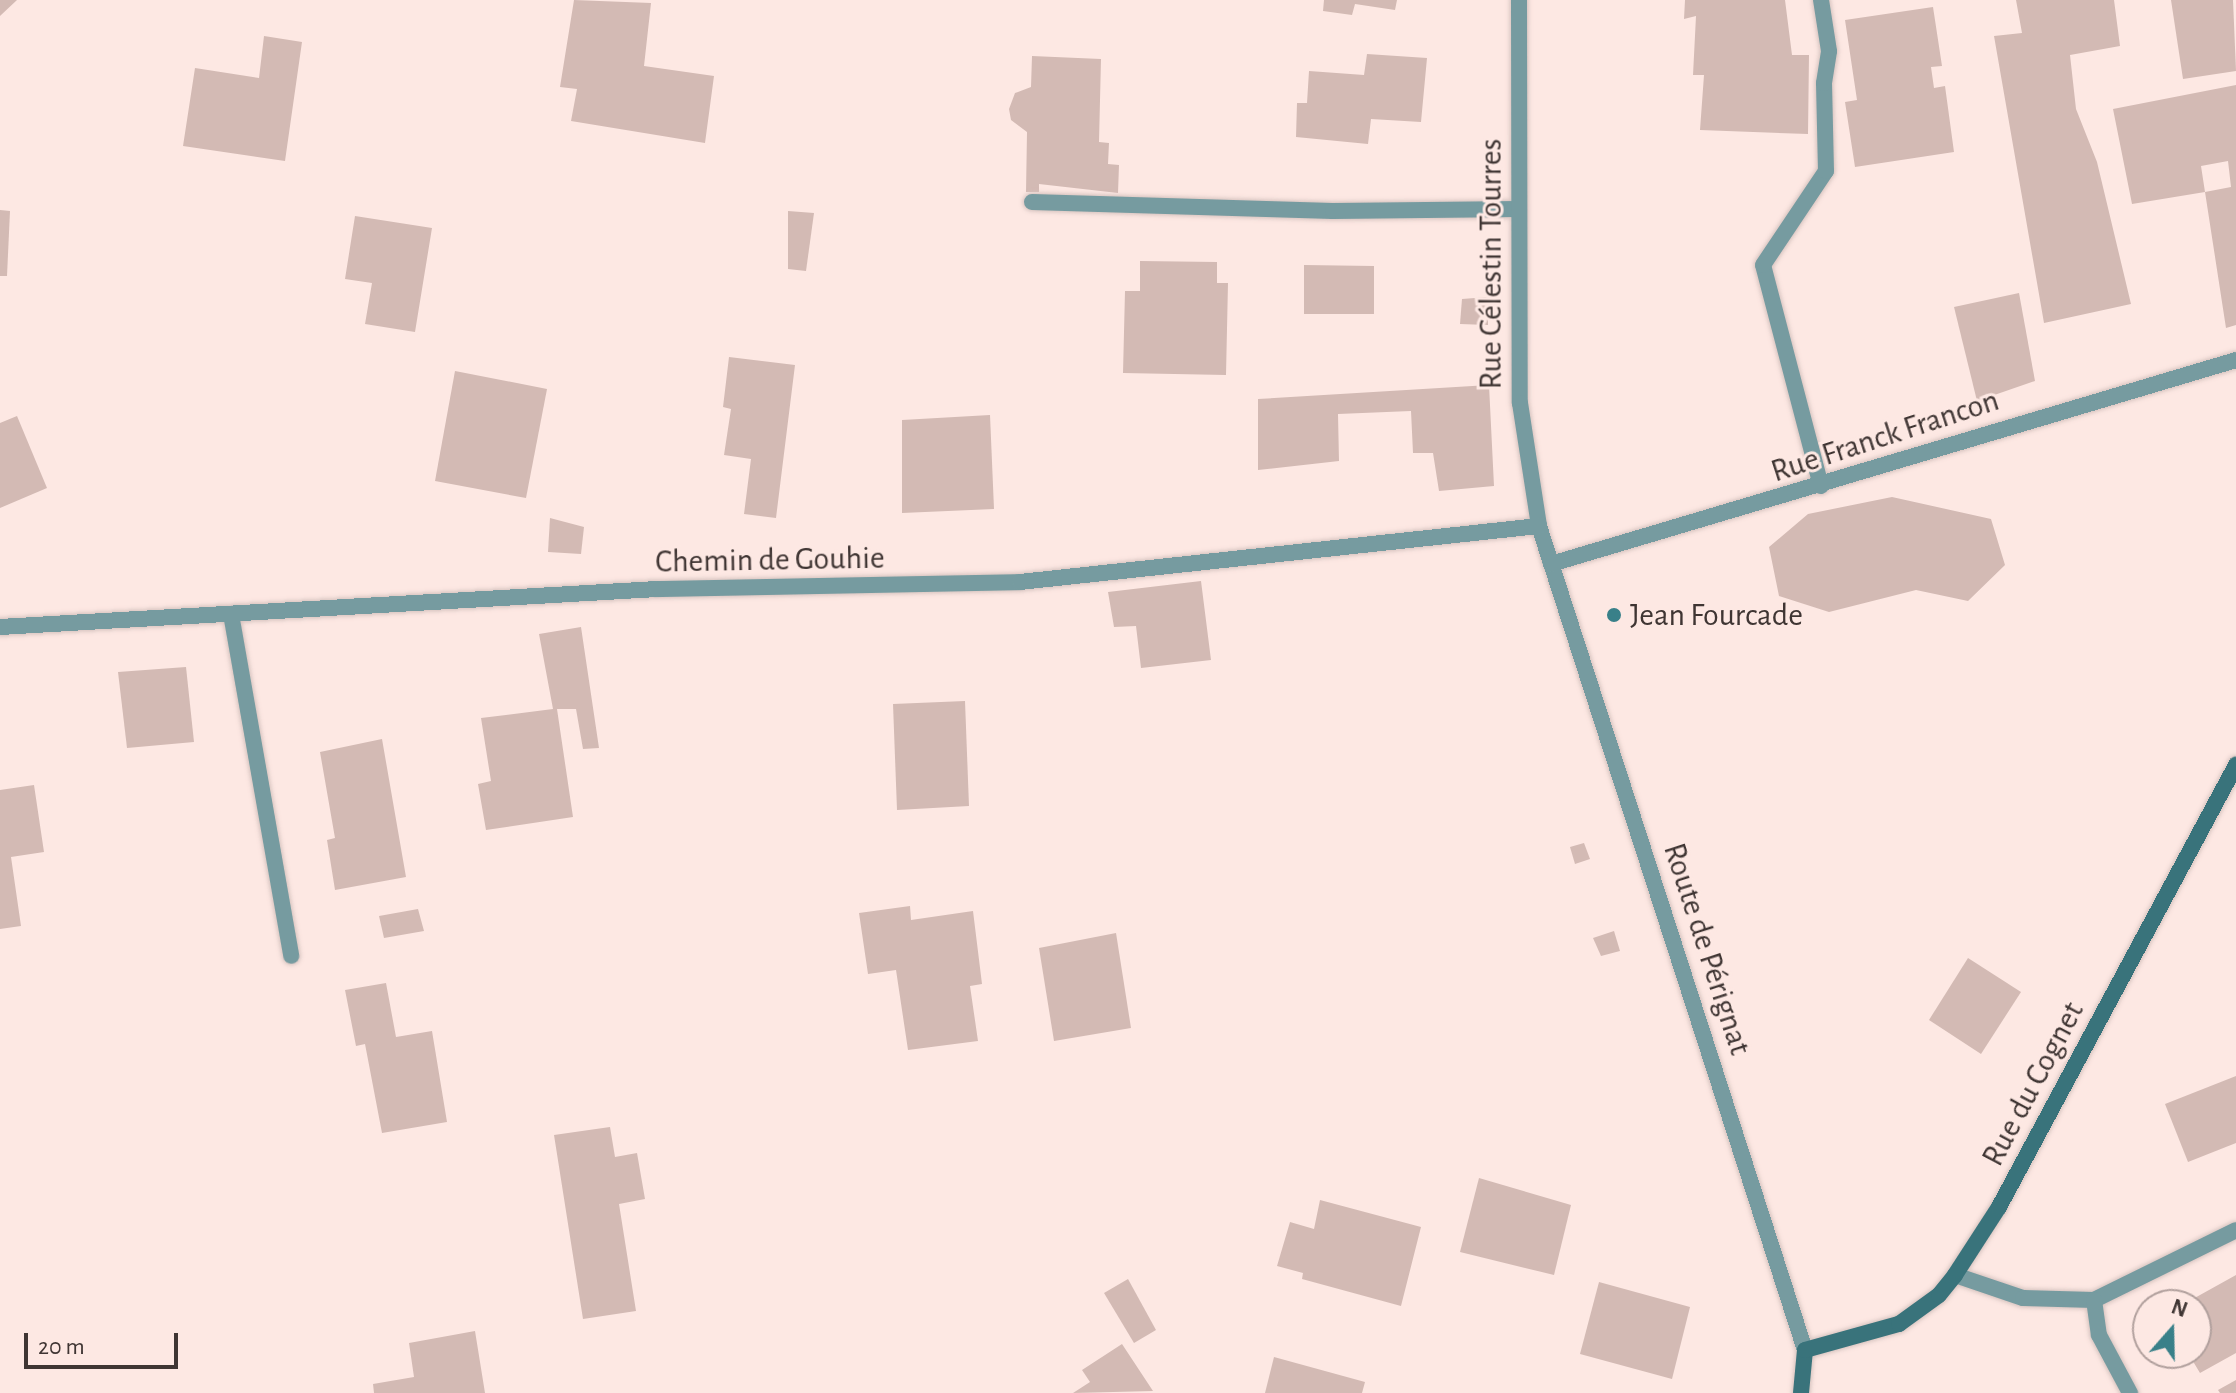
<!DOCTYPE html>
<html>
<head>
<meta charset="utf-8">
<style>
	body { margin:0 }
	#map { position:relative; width:2236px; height:1393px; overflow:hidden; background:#fde8e3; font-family:"Alegreya Sans",sans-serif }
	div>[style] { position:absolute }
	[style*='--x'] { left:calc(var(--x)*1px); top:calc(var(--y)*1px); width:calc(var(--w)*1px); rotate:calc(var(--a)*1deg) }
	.building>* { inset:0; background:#d3bab4 }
	.roads { filter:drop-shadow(0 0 2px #d7c4c0) drop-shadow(0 0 2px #d7c4c0) }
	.lane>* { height:16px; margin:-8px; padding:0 8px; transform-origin:8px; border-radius:8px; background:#769ba0 }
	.street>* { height:16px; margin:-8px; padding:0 8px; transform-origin:8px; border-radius:8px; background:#769ba0 }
	.secondary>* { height:16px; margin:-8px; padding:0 8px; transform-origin:8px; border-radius:8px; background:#39737b }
	.dots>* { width:22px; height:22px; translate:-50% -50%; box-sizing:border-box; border:4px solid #fde8e3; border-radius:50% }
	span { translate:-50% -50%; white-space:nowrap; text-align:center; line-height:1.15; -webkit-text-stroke:6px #fde8e3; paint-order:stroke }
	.street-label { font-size:32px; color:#3f3533 }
	.poi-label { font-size:32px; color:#3f3533 }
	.left { translate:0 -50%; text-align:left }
	.north { position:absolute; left:2132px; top:1289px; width:80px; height:80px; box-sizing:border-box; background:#fde8e3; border:2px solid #b1a09d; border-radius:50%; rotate:20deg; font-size:22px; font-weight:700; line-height:32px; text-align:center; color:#3f3533 }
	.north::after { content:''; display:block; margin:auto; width:28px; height:36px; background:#398089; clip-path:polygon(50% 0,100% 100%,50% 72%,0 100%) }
	.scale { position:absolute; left:24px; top:1333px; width:154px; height:36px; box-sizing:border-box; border:4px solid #3f3533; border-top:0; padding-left:10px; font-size:24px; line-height:28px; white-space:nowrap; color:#3f3533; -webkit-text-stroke:6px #fde8e3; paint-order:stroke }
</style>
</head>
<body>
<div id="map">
	<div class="building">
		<div style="clip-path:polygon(0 0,17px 0,0 16px)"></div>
		<div style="clip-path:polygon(574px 0,651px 3px,644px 66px,714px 76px,705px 143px,571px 121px,577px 89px,560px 87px)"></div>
		<div style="clip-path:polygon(1324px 0,1397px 0,1395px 10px,1355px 4px,1352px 15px,1323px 11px)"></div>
		<div style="clip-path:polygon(1685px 0,1785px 0,1792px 55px,1809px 55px,1808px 134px,1700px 130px,1704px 75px,1693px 75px,1696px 16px,1684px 19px)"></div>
		<div style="clip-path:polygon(2016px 0,2114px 0,2120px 46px,2070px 55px,2076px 109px,2097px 162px,2131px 304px,2044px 323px,1994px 36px,2022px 33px)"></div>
		<div style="clip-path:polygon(2171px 0,2233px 0,2236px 71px,2183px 79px)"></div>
		<div style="clip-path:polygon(1933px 7px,1942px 66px,1931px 67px,1934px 88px,1945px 86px,1954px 152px,1855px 167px,1845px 102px,1857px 100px,1845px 20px)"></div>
		<div style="clip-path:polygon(264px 36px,302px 42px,285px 161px,183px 146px,195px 68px,259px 78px)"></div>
		<div style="clip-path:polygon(1367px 54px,1427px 58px,1421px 122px,1371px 119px,1368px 144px,1296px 137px,1297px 103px,1307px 103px,1309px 71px,1364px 75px)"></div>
		<div style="clip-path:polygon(1032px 56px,1101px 59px,1099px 142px,1109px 143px,1108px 164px,1119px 165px,1118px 193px,1039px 184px,1039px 192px,1026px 192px,1027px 132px,1011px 120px,1009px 109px,1015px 93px,1031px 87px)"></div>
		<div style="clip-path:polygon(2236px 85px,2236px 325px,2226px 328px,2205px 192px,2231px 187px,2228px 161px,2201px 166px,2205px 192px,2132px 204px,2113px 109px)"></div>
		<div style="clip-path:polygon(0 210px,10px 211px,7px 276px,0 276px)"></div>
		<div style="clip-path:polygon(788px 211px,814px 213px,806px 271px,788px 269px)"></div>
		<div style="clip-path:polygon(355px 216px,432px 228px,415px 332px,365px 324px,372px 283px,345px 279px)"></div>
		<div style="clip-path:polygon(1140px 261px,1217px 262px,1217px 283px,1228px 283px,1226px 375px,1123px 373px,1125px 291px,1140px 291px)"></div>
		<div style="clip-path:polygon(1304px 265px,1374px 266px,1374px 314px,1304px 314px)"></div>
		<div style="clip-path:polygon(2019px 293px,2035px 381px,1977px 401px,1954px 307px)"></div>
		<div style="clip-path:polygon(1488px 297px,1488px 325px,1460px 324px,1462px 299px)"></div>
		<div style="clip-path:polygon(729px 357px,795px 365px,776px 518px,744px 514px,751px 459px,724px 455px,731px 409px,723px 407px)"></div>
		<div style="clip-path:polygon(455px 371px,547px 389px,526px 498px,435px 481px)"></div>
		<div style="clip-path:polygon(1489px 385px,1494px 486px,1439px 491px,1433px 453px,1413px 453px,1411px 411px,1338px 414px,1339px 461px,1258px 470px,1258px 399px)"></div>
		<div style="clip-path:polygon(990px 415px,994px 509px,902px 513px,902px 420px)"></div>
		<div style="clip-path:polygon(17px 416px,47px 488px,0 508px,0 423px)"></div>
		<div style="clip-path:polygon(1892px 497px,1991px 519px,2005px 565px,1968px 601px,1916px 590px,1829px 612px,1779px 596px,1769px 547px,1808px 514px)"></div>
		<div style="clip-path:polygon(550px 518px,584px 527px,581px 554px,548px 552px)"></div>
		<div style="clip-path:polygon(1201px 581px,1211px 660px,1141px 668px,1136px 626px,1114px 627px,1108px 592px)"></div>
		<div style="clip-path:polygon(581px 627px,599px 748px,583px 749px,576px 709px,557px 709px,573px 817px,486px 830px,478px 784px,491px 781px,481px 718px,553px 709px,539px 634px)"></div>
		<div style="clip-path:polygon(186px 667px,194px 742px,127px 748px,118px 672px)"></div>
		<div style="clip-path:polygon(965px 701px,969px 806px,897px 810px,893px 704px)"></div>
		<div style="clip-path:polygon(382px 739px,406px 877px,335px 890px,327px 840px,335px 838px,320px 752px)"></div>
		<div style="clip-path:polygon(34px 785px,44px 852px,11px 857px,21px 926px,0 929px,0 790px)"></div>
		<div style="clip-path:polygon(1584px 843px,1590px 859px,1575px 864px,1570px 847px)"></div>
		<div style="clip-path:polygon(910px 906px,911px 920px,973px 911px,982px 984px,970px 986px,978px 1041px,908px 1050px,896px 970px,868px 974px,859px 913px)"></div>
		<div style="clip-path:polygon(418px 909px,424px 931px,384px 938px,379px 916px)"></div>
		<div style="clip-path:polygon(1614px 931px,1620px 951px,1601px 956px,1593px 938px)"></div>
		<div style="clip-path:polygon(1116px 933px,1131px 1028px,1054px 1041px,1039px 948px)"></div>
		<div style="clip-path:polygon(1968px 958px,2021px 992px,1981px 1054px,1929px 1020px)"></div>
		<div style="clip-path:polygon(386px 983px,396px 1037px,432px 1031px,447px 1122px,382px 1133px,365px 1044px,356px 1046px,345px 990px)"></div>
		<div style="clip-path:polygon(2236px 1076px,2236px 1143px,2188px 1162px,2165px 1104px)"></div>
		<div style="clip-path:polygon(610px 1127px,615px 1157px,637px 1153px,645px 1199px,619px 1204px,636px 1311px,583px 1319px,554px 1135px)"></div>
		<div style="clip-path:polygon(1479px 1178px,1571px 1205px,1554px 1275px,1460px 1252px)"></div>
		<div style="clip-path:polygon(1320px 1200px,1421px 1227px,1401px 1306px,1302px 1279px,1303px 1273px,1277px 1266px,1290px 1222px,1314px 1229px)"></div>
		<div style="clip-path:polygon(2236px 1275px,2236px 1353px,2200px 1373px,2188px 1353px,2196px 1353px,2196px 1305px,2182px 1305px)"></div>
		<div style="clip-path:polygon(1128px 1279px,1156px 1330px,1134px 1343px,1104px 1293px)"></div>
		<div style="clip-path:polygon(1599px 1282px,1690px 1307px,1672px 1379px,1580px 1354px)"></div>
		<div style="clip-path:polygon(475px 1331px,485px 1393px,374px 1393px,373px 1384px,414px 1377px,409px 1343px)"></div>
		<div style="clip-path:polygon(1122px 1344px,1153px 1391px,1073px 1393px,1090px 1382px,1082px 1370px)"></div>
		<div style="clip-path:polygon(1274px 1357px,1365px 1382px,1362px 1393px,1265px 1393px)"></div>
		<div style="clip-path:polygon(2236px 1380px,2236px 1393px,2220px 1393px,2218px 1390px)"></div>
	</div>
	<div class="roads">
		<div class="lane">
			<div style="--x:1032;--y:202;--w:301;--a:1.7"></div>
			<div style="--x:1333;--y:211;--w:186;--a:-0.6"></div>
			<div style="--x:1821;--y:486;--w:228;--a:-104.7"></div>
			<div style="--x:1763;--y:265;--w:113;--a:-56.2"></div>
			<div style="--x:1826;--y:171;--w:88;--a:-91.3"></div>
			<div style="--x:1824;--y:83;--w:32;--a:-81"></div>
			<div style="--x:1829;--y:51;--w:52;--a:-98.9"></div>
			<div style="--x:231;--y:614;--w:347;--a:80"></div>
		</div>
		<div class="street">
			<div style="--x:1519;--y:0;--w:403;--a:89.9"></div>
			<div style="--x:1520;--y:403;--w:124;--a:81.2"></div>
			<div style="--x:1539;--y:526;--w:866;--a:72.11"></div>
			<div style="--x:1551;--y:564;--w:715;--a:-16.58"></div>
			<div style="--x:0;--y:627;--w:658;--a:-3.31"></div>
			<div style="--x:657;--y:589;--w:363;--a:-1.1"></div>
			<div style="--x:1020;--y:582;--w:522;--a:-6.16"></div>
			<div style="--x:1955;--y:1275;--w:72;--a:18.7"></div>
			<div style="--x:2023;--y:1298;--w:71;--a:1.6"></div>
			<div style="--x:2094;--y:1300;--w:158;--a:-26.2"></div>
			<div style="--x:2094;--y:1300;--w:35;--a:82"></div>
			<div style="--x:2099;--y:1335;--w:66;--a:61.9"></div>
		</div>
		<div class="secondary">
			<div style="--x:1801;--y:1393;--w:43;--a:-84.7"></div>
			<div style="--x:1805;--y:1350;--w:98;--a:-15.5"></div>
			<div style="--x:1899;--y:1324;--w:49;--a:-35.9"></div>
			<div style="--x:1939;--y:1295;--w:26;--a:-51"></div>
			<div style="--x:1955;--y:1275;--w:81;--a:-57.1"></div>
			<div style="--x:1999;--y:1207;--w:502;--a:-61.8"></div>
		</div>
	</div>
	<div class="dots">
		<div style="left:1614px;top:615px;background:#398089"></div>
	</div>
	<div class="street-label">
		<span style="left:1491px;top:264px;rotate:-90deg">Rue Célestin Tourres</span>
		<span style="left:1885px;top:436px;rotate:-18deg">Rue Franck Francon</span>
		<span style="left:770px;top:560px;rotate:-1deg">Chemin de Gouhie</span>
		<span style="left:1707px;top:949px;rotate:72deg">Route de Pérignat</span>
		<span style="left:2033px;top:1084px;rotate:-62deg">Rue du Cognet</span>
	</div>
	<div class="poi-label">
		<span class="left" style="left:1630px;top:615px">Jean Fourcade</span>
	</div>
	<div class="north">N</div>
	<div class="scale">20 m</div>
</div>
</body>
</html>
